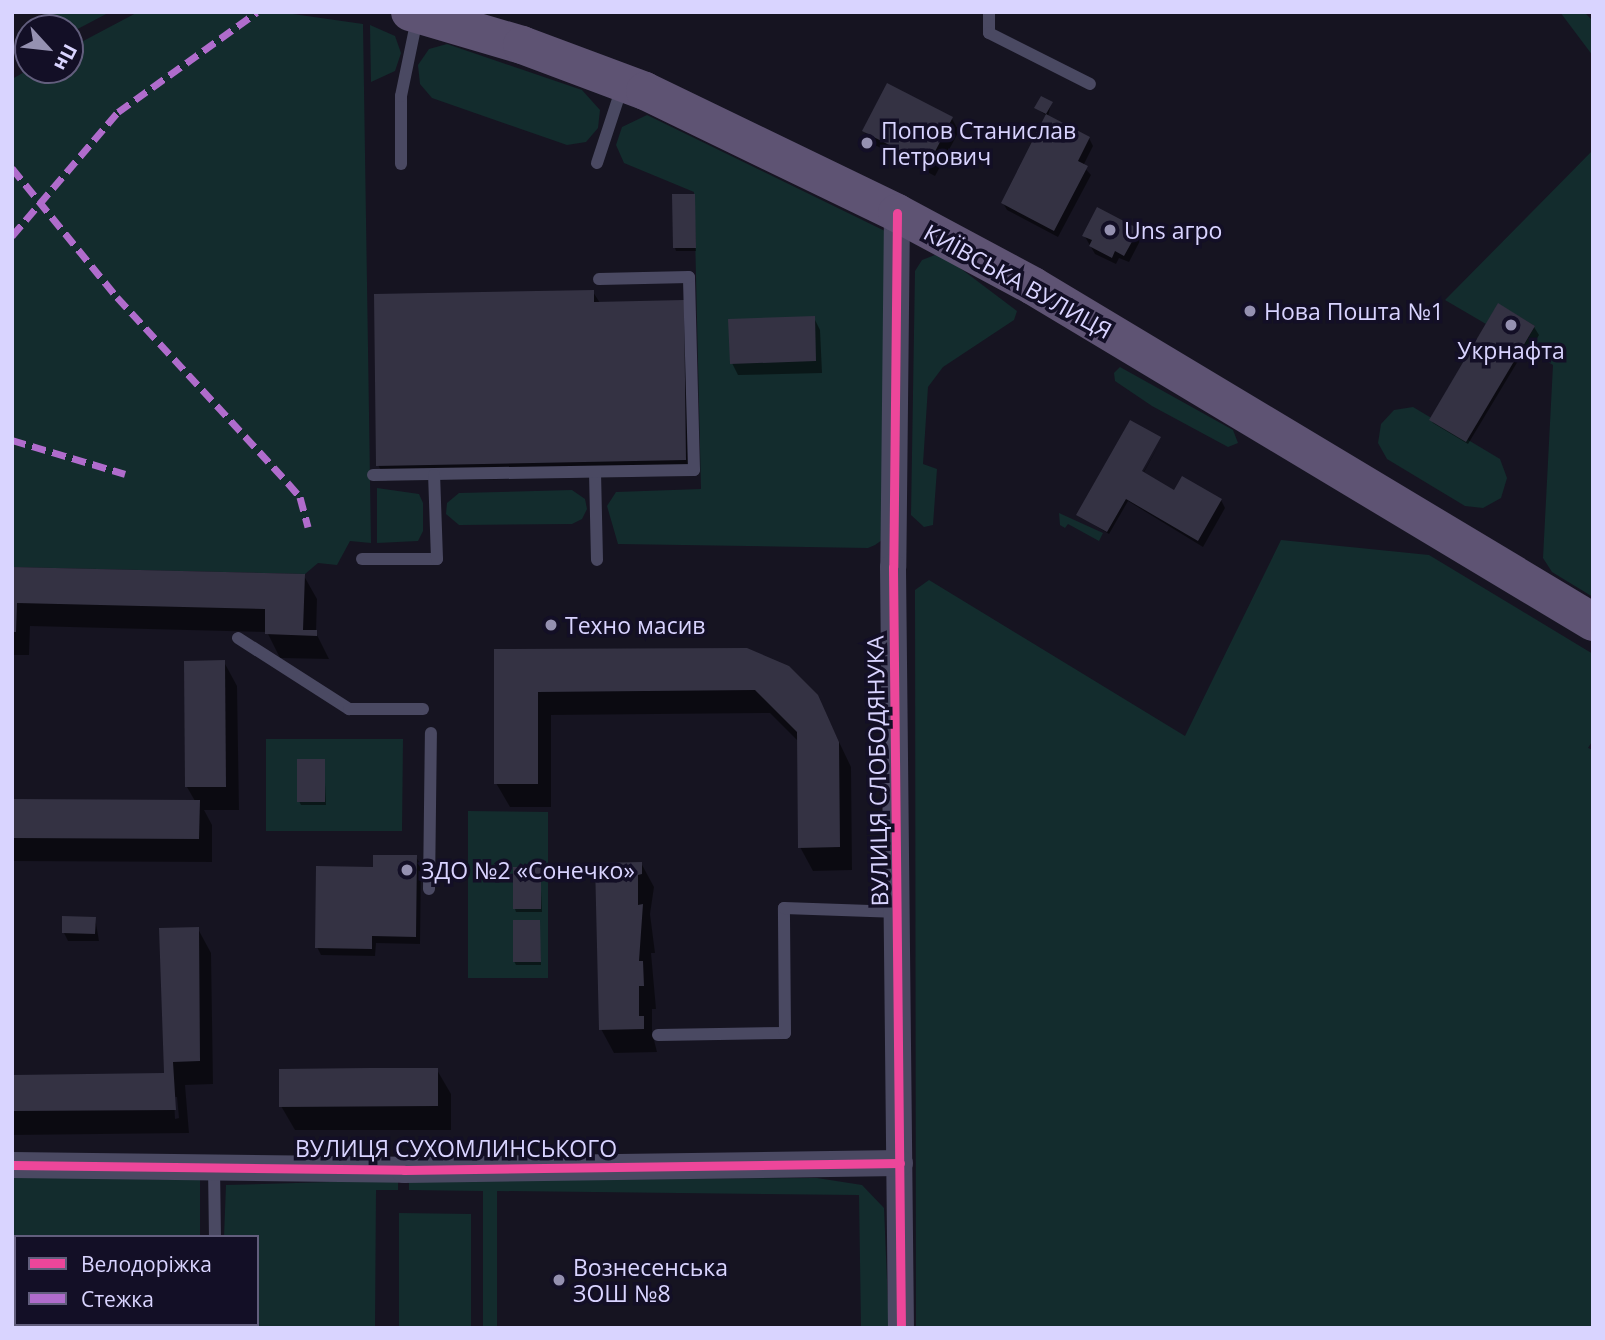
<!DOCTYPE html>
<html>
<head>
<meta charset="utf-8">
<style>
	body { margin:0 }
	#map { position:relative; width:1605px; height:1340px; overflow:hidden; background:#161421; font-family:"Open Sans",sans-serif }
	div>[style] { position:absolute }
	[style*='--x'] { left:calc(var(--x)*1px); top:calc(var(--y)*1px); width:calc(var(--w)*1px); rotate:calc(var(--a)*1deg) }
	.green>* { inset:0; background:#132c2d }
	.shadow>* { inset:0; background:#0007 }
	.building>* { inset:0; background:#343243 }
	.lane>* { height:12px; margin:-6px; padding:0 6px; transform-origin:6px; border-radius:6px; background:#4a4962 }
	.street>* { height:26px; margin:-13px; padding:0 13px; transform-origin:13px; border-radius:13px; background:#4a4962 }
	.primary>* { height:38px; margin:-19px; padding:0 19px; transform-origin:19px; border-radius:19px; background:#5e5373 }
	.quiet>* { height:7px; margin-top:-3.5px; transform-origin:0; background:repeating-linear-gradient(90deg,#b06ccc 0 14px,transparent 0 21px) }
	.cycleway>* { height:9px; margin:-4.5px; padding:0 4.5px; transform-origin:4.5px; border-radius:4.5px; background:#ed469a }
	.dots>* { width:19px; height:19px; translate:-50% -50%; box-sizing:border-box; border:4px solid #130f26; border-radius:50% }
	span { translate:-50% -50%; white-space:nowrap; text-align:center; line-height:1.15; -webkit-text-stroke:7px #130f26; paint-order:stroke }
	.poi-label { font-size:23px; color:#d9d4ff }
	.left { translate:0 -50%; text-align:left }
	.street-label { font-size:23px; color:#d9d4ff }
	.frame { position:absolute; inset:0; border:14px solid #d9d4ff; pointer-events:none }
	.legend { position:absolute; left:14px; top:1235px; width:245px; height:91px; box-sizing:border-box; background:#130f26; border:2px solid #625e7d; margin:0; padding:9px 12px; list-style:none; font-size:21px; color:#d9d4ff }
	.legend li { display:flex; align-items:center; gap:14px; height:35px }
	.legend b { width:35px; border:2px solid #625e7d }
	.north { position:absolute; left:14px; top:14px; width:70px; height:70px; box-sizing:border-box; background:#130f26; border:2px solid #625e7d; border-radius:50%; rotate:117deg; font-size:19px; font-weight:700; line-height:28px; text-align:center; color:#d9d4ff }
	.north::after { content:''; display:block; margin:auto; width:24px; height:32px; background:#9591b1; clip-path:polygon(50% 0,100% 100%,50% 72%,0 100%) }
</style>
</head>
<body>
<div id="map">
	<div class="green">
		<div style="clip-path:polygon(50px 12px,110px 12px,70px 33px,70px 28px,39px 28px,34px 19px)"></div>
		<div style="clip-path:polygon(138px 12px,279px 12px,363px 24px,371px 543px,350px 541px,337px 565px,318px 563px,305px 574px,12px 567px,12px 79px,28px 70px,70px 70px,70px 48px)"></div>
		<div style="clip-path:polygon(1560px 12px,1584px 12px,1593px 21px,1593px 56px)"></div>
		<div style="clip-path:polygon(370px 25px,395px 36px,401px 53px,395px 71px,371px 82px)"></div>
		<div style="clip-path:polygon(447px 44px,582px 90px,600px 110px,598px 128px,586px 142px,567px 145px,432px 98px,420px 84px,418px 65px,429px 49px)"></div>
		<div style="clip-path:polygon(647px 115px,887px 232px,882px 540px,875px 545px,868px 548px,618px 544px,607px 506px,616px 492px,701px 489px,694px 192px,624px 163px,616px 145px,622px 127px)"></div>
		<div style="clip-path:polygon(1593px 150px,1593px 597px,1552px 572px,1543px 558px,1553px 365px,1523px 347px,1535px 326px,1498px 304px,1486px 324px,1445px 300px)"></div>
		<div style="clip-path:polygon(935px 255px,948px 259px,1017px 311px,1014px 320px,943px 367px,928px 387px,923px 464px,937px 469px,933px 525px,924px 527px,911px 515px,915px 271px,922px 260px)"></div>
		<div style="clip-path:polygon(1120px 367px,1233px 430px,1238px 443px,1228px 447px,1152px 406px,1115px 381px,1114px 373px)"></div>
		<div style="clip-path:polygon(1413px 407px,1500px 459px,1507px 478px,1501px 498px,1483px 508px,1465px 506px,1387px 459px,1378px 443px,1381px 424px,1394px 410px)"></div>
		<div style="clip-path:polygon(377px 488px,419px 494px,423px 503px,423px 531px,418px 541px,377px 543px)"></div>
		<div style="clip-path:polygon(572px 490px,585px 499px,587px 509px,582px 519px,572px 524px,459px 525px,446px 514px,447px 503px,459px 493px)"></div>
		<div style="clip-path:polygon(1059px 513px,1103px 533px,1099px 541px,1068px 524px,1065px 528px,1060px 525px)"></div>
		<div style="clip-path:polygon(1281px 540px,1429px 555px,1593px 654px,1593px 740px,1588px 748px,1593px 750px,1593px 1328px,916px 1328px,915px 590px,929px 580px,1185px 736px)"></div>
		<div style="clip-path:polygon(266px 739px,403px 739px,402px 831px,266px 831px)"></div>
		<div style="clip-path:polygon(468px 811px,548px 812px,548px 978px,468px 978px)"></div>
		<div style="clip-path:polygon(12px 1177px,200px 1180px,200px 1237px,16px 1237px,16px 1324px,199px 1328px,12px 1328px)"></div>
		<div style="clip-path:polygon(817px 1178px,862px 1185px,884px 1208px,889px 1328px,861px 1328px,859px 1195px,497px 1191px,497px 1328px,483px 1328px,483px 1191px,409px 1190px,409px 1180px)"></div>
		<div style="clip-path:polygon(398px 1180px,398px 1190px,376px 1190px,375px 1328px,224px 1328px,257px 1324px,257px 1237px,224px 1237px,226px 1185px)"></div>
		<div style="clip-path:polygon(399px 1213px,471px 1214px,471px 1328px,399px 1328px)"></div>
	</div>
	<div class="shadow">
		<div style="clip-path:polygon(1051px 103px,1048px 117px,1089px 138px,1093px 146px,1083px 166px,1091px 175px,1058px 237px,1007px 210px,1003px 203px,1047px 116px,1036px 108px)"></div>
		<div style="clip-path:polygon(952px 119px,959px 131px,935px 176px,871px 143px,864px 131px)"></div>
		<div style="clip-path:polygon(694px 195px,696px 251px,676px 251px,675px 248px)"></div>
		<div style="clip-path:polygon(1137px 230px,1142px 237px,1129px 262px,1119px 258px,1116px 264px,1095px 254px,1084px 235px)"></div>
		<div style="clip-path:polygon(593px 292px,600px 303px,683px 302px,694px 476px,387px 481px,378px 465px)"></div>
		<div style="clip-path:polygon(814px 318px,820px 330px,822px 373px,738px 375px,732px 363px)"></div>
		<div style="clip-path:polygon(1534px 327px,1539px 335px,1528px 353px,1524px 351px,1468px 444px,1433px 423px,1431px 420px)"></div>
		<div style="clip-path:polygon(1161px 441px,1143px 474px,1175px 492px,1221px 500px,1225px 508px,1203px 547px,1128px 501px,1109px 534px,1078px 515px,1139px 480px)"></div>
		<div style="clip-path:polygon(12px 569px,304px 576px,317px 599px,316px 633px,329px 659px,280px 658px,267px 632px,30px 626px,29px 655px,12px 655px)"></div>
		<div style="clip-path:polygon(495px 651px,817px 696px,851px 767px,852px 870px,813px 871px,800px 847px,799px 742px,770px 713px,551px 715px,551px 807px,510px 807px,496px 783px)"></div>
		<div style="clip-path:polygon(224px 662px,237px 686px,239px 810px,204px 810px,212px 825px,212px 862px,12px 861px,12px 801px,195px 801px,187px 787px)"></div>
		<div style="clip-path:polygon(324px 761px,326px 805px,301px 805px,299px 801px)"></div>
		<div style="clip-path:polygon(416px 857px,421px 865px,420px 944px,376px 943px,375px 956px,321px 955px,317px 947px,375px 869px)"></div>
		<div style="clip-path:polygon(641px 863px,654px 887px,650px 914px,655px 953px,651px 953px,656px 1009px,652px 1009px,652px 1032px,657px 1052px,614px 1053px,601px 1029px,597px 864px)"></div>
		<div style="clip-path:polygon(540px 869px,542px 912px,516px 912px,515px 909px)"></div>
		<div style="clip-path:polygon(95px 918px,99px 941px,68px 941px,64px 933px)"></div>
		<div style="clip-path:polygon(539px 922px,541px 965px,516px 965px,514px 961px)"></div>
		<div style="clip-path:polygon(evenodd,198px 929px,211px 953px,213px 1084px,185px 1085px,189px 1133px,12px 1135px,12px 1077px,166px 1075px,198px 929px,174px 1097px,177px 1097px,179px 1118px,175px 1119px,174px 1097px)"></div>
		<div style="clip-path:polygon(437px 1070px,451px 1094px,451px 1130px,295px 1130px,281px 1106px)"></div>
	</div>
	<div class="building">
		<div style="clip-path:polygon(887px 83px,953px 117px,928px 165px,862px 131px)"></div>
		<div style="clip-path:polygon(1041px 96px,1053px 102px,1046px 114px,1034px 108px)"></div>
		<div style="clip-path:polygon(1046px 114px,1090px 137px,1078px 161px,1088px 166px,1054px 231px,1001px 203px)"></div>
		<div style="clip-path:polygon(672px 194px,695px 194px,696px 248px,673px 248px)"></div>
		<div style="clip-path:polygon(1097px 207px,1139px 229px,1124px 256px,1115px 251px,1112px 258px,1089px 246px,1092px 240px,1082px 236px)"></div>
		<div style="clip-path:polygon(594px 290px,594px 302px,684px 300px,686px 460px,376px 466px,374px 294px)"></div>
		<div style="clip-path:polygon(1498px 303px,1535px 326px,1466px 442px,1429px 420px)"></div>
		<div style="clip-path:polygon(815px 316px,816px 361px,730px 364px,728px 319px)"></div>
		<div style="clip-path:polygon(1130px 420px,1161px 437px,1142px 471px,1174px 490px,1182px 476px,1222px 499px,1198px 541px,1126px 499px,1107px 532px,1076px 515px)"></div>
		<div style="clip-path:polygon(12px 567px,305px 574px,303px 630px,317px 630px,317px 636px,265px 634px,265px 609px,17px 603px,16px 632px,12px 632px)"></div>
		<div style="clip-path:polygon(747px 648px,789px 666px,818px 695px,839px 742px,840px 847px,798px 848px,797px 732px,755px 690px,538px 692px,538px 784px,494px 784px,494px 649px)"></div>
		<div style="clip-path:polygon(225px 660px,226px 787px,185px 787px,184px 661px)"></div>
		<div style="clip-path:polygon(297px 759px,325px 759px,325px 802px,297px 802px)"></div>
		<div style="clip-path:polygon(12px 799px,200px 800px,199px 839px,12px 838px)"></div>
		<div style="clip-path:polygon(373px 855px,417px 855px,416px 937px,372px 936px,372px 949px,315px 948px,316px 866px,373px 867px)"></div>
		<div style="clip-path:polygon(642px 862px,642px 874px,638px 875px,638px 905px,643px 904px,639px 961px,643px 961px,644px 986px,639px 986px,639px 1016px,644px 1016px,644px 1029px,599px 1030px,595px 863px)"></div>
		<div style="clip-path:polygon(513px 867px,541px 867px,541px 909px,513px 909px)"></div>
		<div style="clip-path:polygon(62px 916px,96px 917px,95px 934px,62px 933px)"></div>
		<div style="clip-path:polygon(513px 920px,540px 920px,541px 962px,513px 962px)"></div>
		<div style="clip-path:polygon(199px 927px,200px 1061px,173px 1062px,176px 1110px,12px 1111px,12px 1075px,164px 1073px,159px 928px)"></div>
		<div style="clip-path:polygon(369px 1068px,438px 1068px,438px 1106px,279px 1107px,279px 1069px)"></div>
	</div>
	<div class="lane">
		<div style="--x:989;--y:12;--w:21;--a:90"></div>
		<div style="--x:989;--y:33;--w:113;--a:26.8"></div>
		<div style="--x:597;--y:163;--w:80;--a:-71.8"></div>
		<div style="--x:401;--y:164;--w:68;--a:-90"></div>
		<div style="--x:401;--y:96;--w:79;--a:-78.3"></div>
		<div style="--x:595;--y:472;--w:88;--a:88.7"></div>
		<div style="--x:373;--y:475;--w:321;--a:-0.9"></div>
		<div style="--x:694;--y:470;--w:193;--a:-91.5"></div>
		<div style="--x:689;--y:277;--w:90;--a:178.7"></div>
		<div style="--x:362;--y:559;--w:75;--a:0"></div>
		<div style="--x:437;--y:559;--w:84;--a:-92"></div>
		<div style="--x:238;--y:638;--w:132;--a:32.6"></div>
		<div style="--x:349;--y:709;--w:74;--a:0"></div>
		<div style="--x:429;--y:889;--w:156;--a:-89.3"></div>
		<div style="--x:658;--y:1035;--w:127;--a:-0.9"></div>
		<div style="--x:785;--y:1033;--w:125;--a:-90.5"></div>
		<div style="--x:784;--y:908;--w:115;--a:2"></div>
		<div style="--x:214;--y:1167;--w:70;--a:89.2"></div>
		<div style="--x:215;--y:1324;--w:4;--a:90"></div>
	</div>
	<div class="street">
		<div style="--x:897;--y:213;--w:354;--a:90.6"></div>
		<div style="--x:893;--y:567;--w:761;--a:89.4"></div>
		<div style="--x:12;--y:1165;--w:392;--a:0.7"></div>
		<div style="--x:404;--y:1170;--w:496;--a:-0.8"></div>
	</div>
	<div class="primary">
		<div style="--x:410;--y:12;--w:117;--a:16.4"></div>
		<div style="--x:522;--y:45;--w:131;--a:20.5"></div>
		<div style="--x:645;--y:91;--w:280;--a:25.8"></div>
		<div style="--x:897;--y:213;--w:154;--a:28.2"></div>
		<div style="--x:1033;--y:286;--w:653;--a:30.96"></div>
	</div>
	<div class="quiet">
		<div style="--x:12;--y:168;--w:166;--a:50.9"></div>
		<div style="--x:117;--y:297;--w:253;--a:47.4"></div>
		<div style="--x:288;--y:483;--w:18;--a:49"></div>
		<div style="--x:300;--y:497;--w:31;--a:75"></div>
		<div style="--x:12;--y:236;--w:163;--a:-49.5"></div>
		<div style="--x:118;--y:112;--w:171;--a:-35.7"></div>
		<div style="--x:12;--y:440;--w:118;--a:16.7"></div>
	</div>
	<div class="cycleway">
		<div style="--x:897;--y:213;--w:354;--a:90.6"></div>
		<div style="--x:893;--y:567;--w:761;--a:89.4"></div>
		<div style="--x:12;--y:1165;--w:392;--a:0.7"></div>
		<div style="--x:404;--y:1170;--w:496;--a:-0.8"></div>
	</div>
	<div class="dots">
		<div style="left:867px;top:143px;background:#9591b1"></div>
		<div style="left:1110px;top:230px;background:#9591b1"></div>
		<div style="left:1250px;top:311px;background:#9591b1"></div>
		<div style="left:1511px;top:325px;background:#9591b1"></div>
		<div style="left:551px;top:625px;background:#9591b1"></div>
		<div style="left:407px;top:870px;background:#9591b1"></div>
		<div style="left:559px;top:1280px;background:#9591b1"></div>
	</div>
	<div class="poi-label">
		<span class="left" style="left:881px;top:143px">Попов Станислав<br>Петрович</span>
		<span class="left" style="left:1124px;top:230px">Uns агро</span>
		<span class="left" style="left:1264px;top:311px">Нова Пошта №1</span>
		<span style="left:1511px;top:350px">Укрнафта</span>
		<span class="left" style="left:565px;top:625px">Техно масив</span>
		<span class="left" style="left:421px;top:870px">ЗДО №2 «Сонечко»</span>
		<span class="left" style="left:573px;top:1280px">Вознесенська<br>ЗОШ №8</span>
	</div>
	<div class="street-label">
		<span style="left:1018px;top:281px;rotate:29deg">КИЇВСЬКА ВУЛИЦЯ</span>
		<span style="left:877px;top:771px;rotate:-91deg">ВУЛИЦЯ СЛОБОДЯНУКА</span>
		<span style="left:456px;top:1148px">ВУЛИЦЯ СУХОМЛИНСЬКОГО</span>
	</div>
	<div class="frame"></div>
	<ul class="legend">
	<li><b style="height:9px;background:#ed469a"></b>Велодоріжка</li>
	<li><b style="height:9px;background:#b06ccc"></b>Стежка</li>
	</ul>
	<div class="north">Пн</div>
</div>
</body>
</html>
